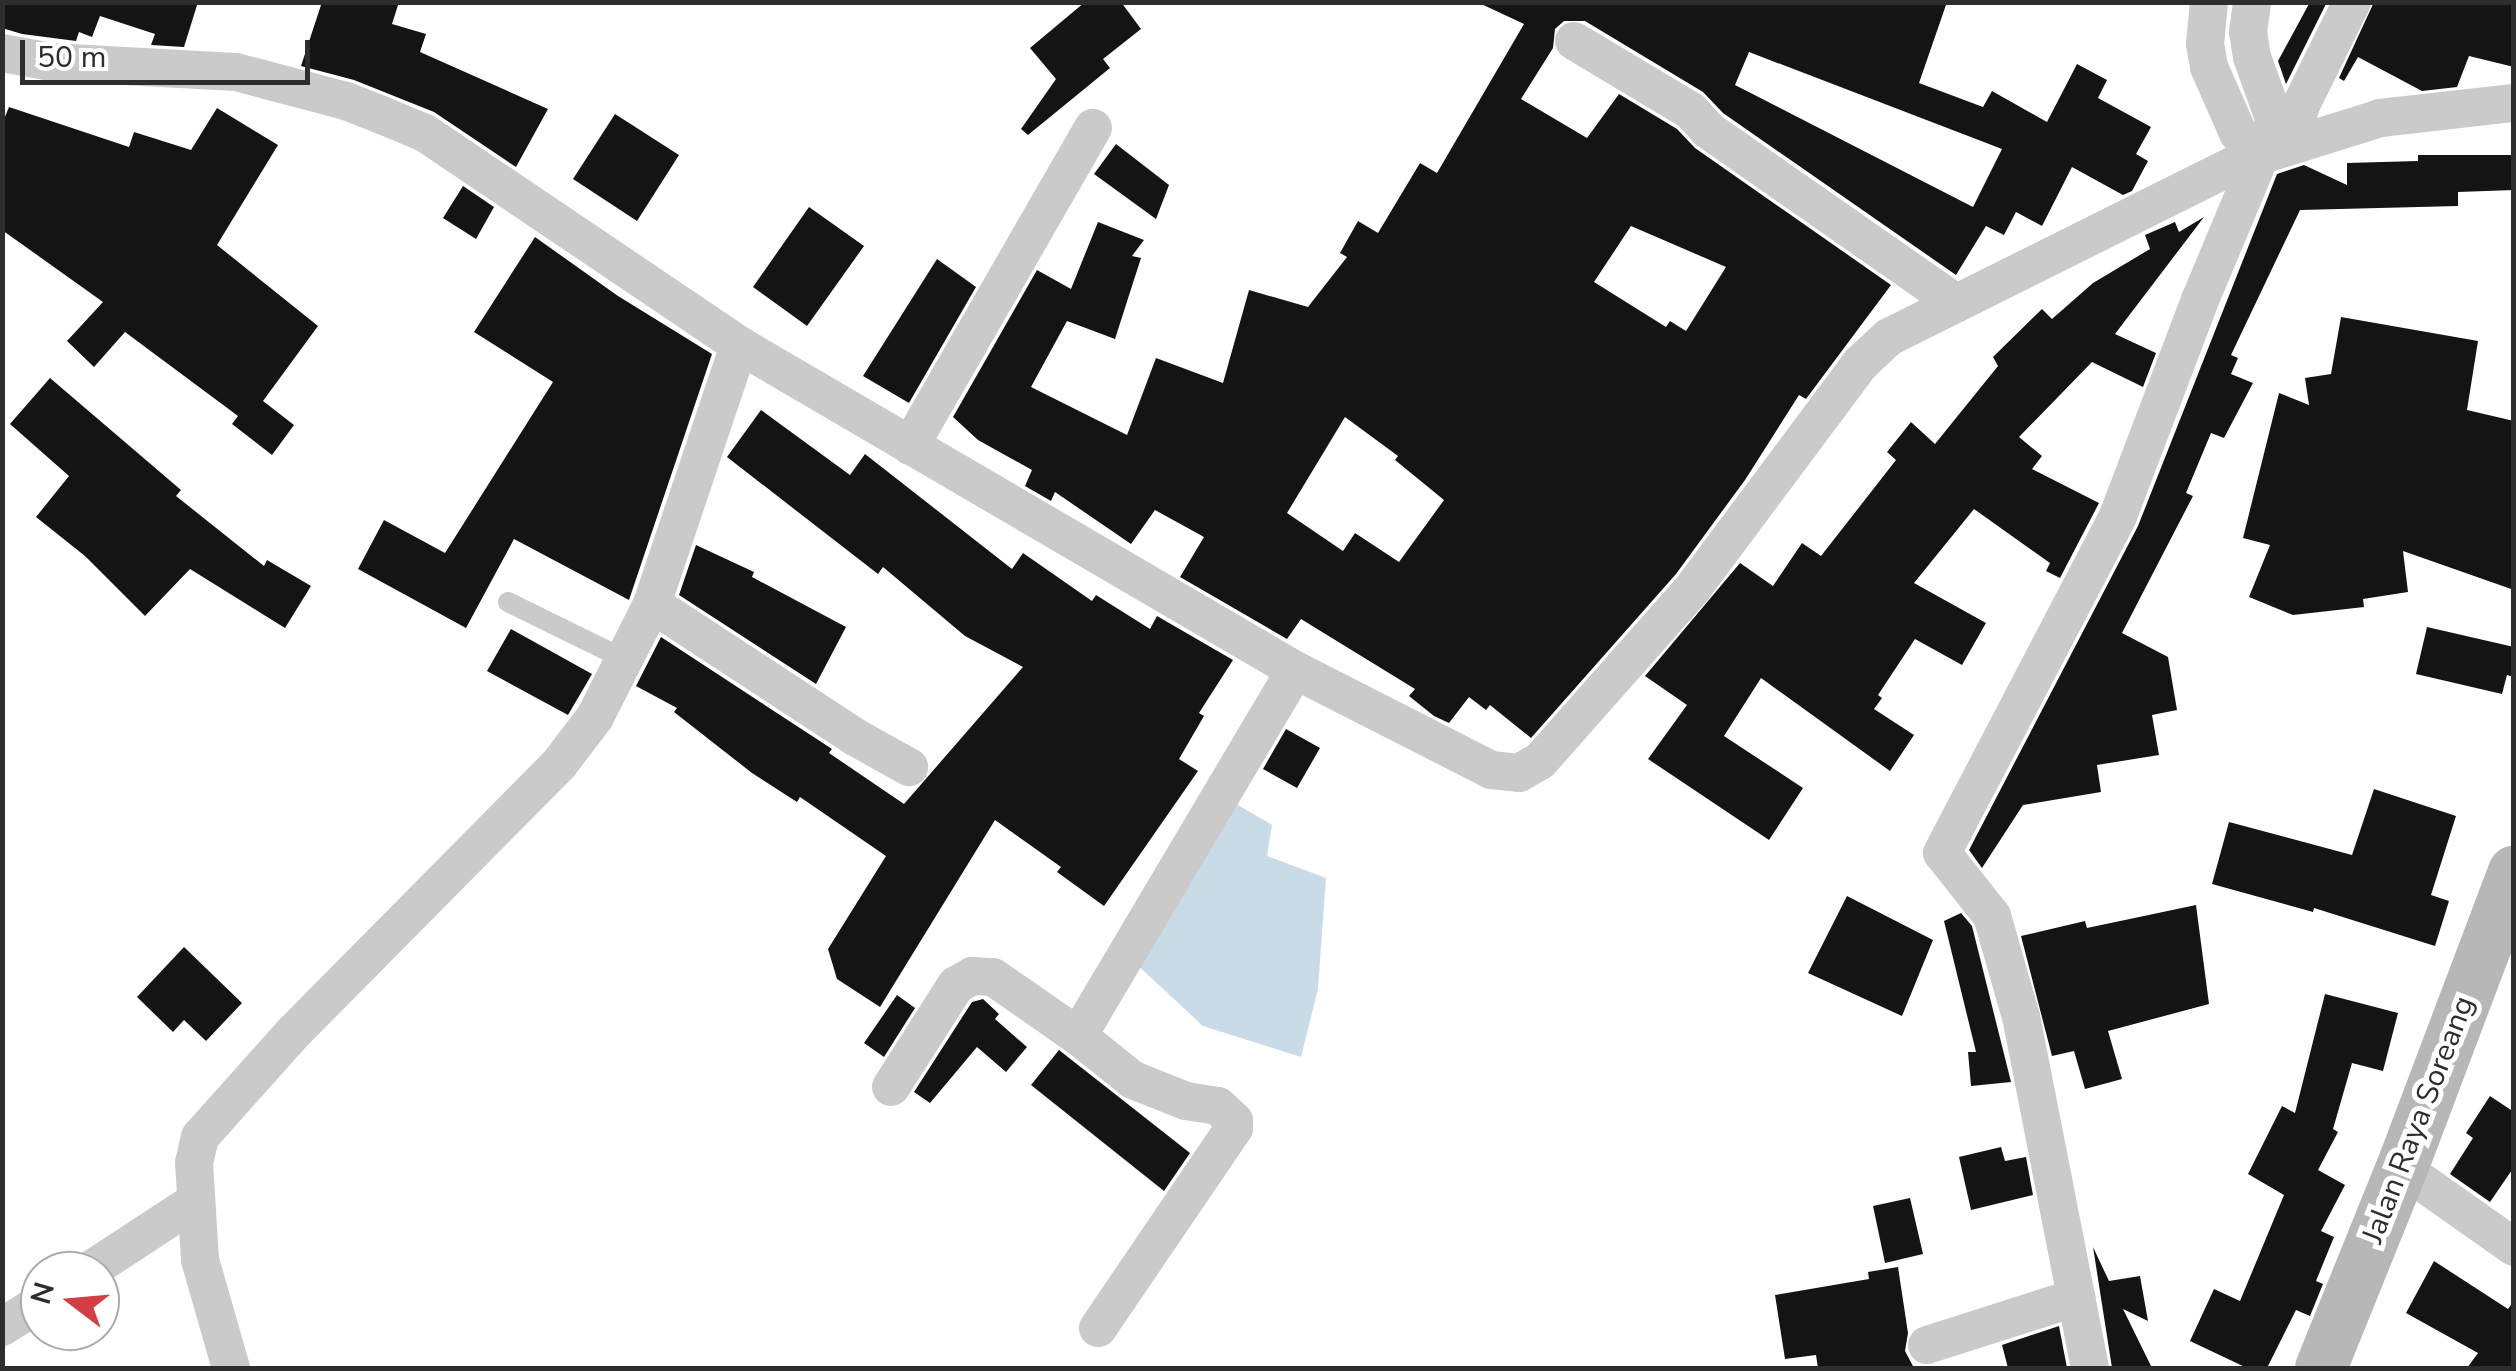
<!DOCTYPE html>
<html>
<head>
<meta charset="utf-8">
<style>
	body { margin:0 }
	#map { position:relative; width:2516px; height:1371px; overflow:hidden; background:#fff; font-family:"Nunito Sans",sans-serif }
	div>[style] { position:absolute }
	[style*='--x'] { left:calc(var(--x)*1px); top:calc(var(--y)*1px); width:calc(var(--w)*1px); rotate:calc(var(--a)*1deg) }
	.water>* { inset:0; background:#c9dbe7 }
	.building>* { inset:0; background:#141414 }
	.lane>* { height:20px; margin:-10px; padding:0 10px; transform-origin:10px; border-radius:10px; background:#cacaca }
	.street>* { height:38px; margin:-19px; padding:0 19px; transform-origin:19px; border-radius:19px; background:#cacaca }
	.secondary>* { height:52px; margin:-26px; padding:0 26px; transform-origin:26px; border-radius:26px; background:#b7b7b7 }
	span { translate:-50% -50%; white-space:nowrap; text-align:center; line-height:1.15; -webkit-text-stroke:10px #fff; paint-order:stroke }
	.street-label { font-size:30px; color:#2d2d2d }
	.frame { position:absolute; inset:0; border:5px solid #2d2d2d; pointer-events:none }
	.north { position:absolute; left:20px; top:1251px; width:100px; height:100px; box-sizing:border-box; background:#fff; border:2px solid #ababab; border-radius:50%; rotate:286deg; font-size:28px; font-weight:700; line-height:40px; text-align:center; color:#2d2d2d }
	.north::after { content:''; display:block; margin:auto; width:35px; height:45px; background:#d53d45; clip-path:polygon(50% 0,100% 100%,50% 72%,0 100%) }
	.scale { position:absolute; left:20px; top:40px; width:290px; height:45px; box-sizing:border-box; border:5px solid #2d2d2d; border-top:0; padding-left:12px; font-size:30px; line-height:35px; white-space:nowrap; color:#2d2d2d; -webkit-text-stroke:8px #fff; paint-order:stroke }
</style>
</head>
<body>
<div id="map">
	<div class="water">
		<div style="clip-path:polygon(1226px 798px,1272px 825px,1267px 856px,1326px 878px,1318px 989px,1301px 1057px,1203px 1026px,1133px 961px)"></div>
	</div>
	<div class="building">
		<div style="clip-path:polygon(2px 2px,198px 2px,184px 47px,151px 45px,155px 34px,100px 16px,92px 37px,79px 32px,76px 41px,22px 34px,2px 28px)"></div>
		<div style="clip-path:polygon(322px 2px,399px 2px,392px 24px,426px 34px,420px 52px,548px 109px,516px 167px,434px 112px,354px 80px,301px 66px)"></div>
		<div style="clip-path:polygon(1085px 2px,1121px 2px,1141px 29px,1103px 59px,1110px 68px,1028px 135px,1021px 129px,1056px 79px,1030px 48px)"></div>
		<div style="clip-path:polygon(evenodd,1477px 2px,1947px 2px,1919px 83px,1983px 107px,1992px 91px,2047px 122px,2077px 64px,2107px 80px,2098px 98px,2151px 127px,2136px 154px,2148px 161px,2132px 191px,2123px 195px,2072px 167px,2042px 226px,2016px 212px,2004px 235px,1986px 226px,1956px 275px,1723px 113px,1703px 92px,1585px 21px,1564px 21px,1555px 29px,1553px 48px,1521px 99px,1587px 138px,1619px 94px,1677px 129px,1695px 148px,1891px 285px,1806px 399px,1799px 395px,1745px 480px,1676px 574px,1531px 738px,1490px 705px,1486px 710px,1469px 697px,1449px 723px,1434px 716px,1409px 696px,1415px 689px,1301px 619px,1287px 639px,1180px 577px,1204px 537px,1155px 510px,1131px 544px,1055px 492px,1051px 501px,1025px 486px,1032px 470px,978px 440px,953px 417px,1037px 270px,1071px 289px,1098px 222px,1144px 240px,1132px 256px,1141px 258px,1115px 339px,1067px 321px,1031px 387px,1127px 435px,1156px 358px,1223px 383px,1249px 290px,1308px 307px,1347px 257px,1340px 253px,1358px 221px,1378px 233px,1420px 163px,1437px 173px,1524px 24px,1477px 2px,1749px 52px,2002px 149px,1973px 207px,1735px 85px,1749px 52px,1477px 2px,1631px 226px,1726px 267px,1686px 331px,1670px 321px,1666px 327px,1594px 282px,1631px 226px,1477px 2px,1345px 417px,1398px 456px,1395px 460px,1444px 500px,1399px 562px,1355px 533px,1343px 551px,1287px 513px,1345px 417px)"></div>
		<div style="clip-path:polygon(2310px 2px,2327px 2px,2286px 84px,2278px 61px)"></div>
		<div style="clip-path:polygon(2374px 2px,2514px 2px,2514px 67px,2469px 56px,2457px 87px,2422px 91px,2358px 57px,2344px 81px,2339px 78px)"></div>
		<div style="clip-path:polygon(9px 107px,129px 147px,134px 132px,191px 150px,217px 108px,278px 145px,217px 245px,318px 326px,263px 401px,294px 425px,272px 455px,232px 424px,238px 416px,125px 332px,94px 367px,67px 341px,103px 302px,2px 230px,2px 124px)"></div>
		<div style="clip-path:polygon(615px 114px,679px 155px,637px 221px,573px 179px)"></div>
		<div style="clip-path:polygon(1116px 144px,1169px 185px,1156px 219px,1094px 174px)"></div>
		<div style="clip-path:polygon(2418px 155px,2514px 155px,2514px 190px,2458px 192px,2458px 206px,2300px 210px,2231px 355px,2238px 358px,2231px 374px,2253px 383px,2224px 438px,2211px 433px,2186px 493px,2193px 496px,2122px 633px,2168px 657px,2177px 710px,2152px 715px,2159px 755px,2097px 765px,2101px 792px,2023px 805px,1982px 868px,1969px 850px,2138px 526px,2277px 174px,2304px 165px,2347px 185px,2347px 163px,2418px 161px)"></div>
		<div style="clip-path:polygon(463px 186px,494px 207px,476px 239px,443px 218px)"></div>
		<div style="clip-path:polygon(809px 207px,864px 246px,807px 326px,753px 287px)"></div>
		<div style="clip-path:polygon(2204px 217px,2115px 334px,2156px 353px,2143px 387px,2092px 362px,2019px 437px,2042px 456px,2032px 469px,2099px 503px,2060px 578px,2046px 571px,2050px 563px,1974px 509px,1914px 583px,1986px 623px,1962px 665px,1915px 639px,1878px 695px,1882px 698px,1874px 709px,1914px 735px,1890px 771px,1761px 678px,1724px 736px,1803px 788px,1769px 840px,1648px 759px,1687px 705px,1645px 676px,1740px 563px,1773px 586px,1802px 543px,1821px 556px,1896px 460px,1887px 452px,1911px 422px,1935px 444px,1998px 366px,1993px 357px,2042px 309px,2052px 319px,2093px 283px,2150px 249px,2145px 235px,2175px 222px,2179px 232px)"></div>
		<div style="clip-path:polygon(535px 237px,618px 296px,712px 354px,629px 600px,514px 539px,466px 628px,358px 569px,384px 520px,445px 553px,553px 382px,474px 332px)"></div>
		<div style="clip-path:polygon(937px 259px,976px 287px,909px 403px,863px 376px)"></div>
		<div style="clip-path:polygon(2341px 317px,2478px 341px,2467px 410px,2514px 421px,2514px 590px,2403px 551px,2408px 592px,2363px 599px,2364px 607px,2293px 615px,2249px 597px,2270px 545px,2243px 538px,2279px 393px,2309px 405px,2305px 378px,2331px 374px)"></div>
		<div style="clip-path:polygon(50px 378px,181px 490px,176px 496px,264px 566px,267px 560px,311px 586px,285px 628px,190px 569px,145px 616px,85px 556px,36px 517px,69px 476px,10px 424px)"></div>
		<div style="clip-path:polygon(761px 410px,850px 475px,865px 454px,1012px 569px,1023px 553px,1092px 601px,1096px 595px,1150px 629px,1157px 616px,1233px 660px,1199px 713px,1204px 716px,1179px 759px,1198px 771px,1104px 906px,1057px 872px,1061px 867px,995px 820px,880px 1007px,837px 979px,828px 949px,886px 856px,800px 797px,797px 802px,752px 773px,674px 712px,677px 708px,636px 686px,661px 637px,832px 749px,829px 753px,904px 804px,1023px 667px,965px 636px,883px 567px,878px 574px,727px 457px)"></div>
		<div style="clip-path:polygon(696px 545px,754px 572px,752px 577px,846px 627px,816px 684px,679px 595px)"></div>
		<div style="clip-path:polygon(2427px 627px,2514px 647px,2514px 677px,2507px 675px,2502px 694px,2416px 674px)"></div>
		<div style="clip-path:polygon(511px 629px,592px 674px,568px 715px,487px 671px)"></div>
		<div style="clip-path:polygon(1286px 729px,1320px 748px,1297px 788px,1263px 769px)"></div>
		<div style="clip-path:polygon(2374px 789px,2456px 816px,2431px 895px,2449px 901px,2435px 946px,2314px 908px,2313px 912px,2212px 884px,2229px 822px,2352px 855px)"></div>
		<div style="clip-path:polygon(1847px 896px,1933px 940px,1902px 1016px,1808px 973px)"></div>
		<div style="clip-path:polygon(2196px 905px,2209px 1004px,2108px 1031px,2122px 1079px,2085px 1089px,2074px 1051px,2052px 1056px,2021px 936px,2085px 921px,2087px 928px)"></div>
		<div style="clip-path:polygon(1961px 913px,1972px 926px,2011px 1082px,1971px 1086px,1968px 1052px,1976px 1052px,1944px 921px)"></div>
		<div style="clip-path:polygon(184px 947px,242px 1003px,206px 1041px,184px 1020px,173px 1032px,137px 997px)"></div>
		<div style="clip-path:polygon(2325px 994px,2398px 1013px,2383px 1071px,2352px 1063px,2333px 1129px,2338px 1132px,2318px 1170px,2345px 1185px,2321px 1231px,2334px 1237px,2316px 1281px,2323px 1284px,2310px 1316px,2296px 1310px,2267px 1368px,2247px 1368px,2190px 1341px,2214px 1289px,2240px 1301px,2284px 1195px,2248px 1174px,2282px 1106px,2295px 1113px)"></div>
		<div style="clip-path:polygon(897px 995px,915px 1008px,884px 1057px,864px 1043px)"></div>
		<div style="clip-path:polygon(983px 999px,999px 1014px,995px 1019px,1027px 1047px,1006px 1072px,977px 1047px,930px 1103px,914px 1092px,972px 1002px)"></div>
		<div style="clip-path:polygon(1059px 1050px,1190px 1153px,1164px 1191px,1031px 1085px)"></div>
		<div style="clip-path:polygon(2490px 1096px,2514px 1112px,2514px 1167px,2490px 1202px,2450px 1174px,2473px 1138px,2466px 1133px)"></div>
		<div style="clip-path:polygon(2001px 1147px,2005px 1161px,2026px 1157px,2033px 1195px,1971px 1210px,1959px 1157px)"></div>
		<div style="clip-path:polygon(1910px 1198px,1923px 1254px,1885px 1263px,1873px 1206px)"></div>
		<div style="clip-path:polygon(2093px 1247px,2109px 1281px,2140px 1276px,2148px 1321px,2123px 1309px,2152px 1368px,2112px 1368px)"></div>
		<div style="clip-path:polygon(2434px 1261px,2508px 1309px,2514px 1301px,2514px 1368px,2467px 1368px,2478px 1353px,2406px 1313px)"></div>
		<div style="clip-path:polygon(1898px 1267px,1908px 1333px,1905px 1351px,1914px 1368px,1818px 1368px,1816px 1355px,1785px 1359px,1775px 1295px,1869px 1279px,1868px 1272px)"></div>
		<div style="clip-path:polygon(2059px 1326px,2067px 1368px,2008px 1368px,2002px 1345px)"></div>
	</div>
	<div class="lane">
		<div style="--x:508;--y:602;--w:131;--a:26.2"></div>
	</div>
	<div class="street">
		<div style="--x:2209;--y:2;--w:42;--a:95.4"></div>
		<div style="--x:2205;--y:44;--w:23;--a:80"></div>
		<div style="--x:2209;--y:67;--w:72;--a:66.3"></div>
		<div style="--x:2238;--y:133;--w:33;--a:45"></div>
		<div style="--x:1574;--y:41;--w:136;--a:30.9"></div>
		<div style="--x:1691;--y:111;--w:25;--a:48"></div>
		<div style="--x:1708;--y:130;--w:299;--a:34.9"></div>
		<div style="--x:2;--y:53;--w:50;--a:10.4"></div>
		<div style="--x:51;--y:62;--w:185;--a:3.1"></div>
		<div style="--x:236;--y:72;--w:114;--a:14.8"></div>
		<div style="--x:346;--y:101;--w:41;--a:21.5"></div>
		<div style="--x:384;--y:116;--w:44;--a:22.5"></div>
		<div style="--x:425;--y:133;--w:379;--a:34"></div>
		<div style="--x:2290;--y:145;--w:41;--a:-74.6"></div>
		<div style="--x:2301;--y:105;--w:115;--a:-63.7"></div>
		<div style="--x:910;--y:446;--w:367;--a:-60.1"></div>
		<div style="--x:652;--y:604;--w:243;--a:33.2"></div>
		<div style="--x:855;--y:737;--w:62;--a:29.1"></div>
		<div style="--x:1078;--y:1036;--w:70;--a:38.7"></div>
		<div style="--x:1133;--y:1080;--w:57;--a:21.6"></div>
		<div style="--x:1186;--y:1101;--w:32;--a:9"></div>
		<div style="--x:1218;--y:1106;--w:22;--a:43"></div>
		<div style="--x:1234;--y:1121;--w:7;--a:90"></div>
		<div style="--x:1234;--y:1128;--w:242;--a:124.2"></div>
		<div style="--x:891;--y:1087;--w:121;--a:-57.5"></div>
		<div style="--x:956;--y:985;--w:18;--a:-29"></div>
		<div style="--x:972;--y:976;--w:21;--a:3"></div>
		<div style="--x:993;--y:977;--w:103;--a:34.8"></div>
		<div style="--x:1078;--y:1036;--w:425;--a:-59.3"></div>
		<div style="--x:2402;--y:1168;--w:137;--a:35.2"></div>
		<div style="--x:89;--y:1271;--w:128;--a:-33.2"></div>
		<div style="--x:2;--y:1327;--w:45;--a:-32.3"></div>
		<div style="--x:1927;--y:1345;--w:157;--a:-17.7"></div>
		<div style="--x:231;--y:1368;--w:112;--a:-106"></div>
		<div style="--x:200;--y:1260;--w:97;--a:-93.5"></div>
		<div style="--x:194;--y:1163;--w:27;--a:-77"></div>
		<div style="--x:200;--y:1137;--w:141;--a:-48.2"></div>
		<div style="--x:294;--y:1032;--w:378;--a:-45.3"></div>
		<div style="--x:560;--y:763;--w:58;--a:-52.7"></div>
		<div style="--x:595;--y:717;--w:127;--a:-63.2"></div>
		<div style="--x:652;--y:604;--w:273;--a:-71.4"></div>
		<div style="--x:739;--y:345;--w:644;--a:30.31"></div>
		<div style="--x:1295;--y:670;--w:220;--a:27"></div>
		<div style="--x:1491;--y:770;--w:28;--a:6"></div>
		<div style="--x:1519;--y:773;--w:24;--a:-30"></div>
		<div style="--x:1540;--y:761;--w:231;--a:-48.5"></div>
		<div style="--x:1693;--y:588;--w:279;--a:-53.3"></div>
		<div style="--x:1860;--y:364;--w:40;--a:-43"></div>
		<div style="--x:1889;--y:337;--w:392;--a:-26.5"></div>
		<div style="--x:2240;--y:162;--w:147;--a:-17.4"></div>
		<div style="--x:2380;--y:118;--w:135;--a:-6.4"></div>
		<div style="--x:2090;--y:1368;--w:358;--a:-101.1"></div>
		<div style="--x:2021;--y:1017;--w:105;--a:-106"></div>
		<div style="--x:1992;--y:916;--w:80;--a:-128.4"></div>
		<div style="--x:1942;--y:853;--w:380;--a:-62.4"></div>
		<div style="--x:2118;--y:516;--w:231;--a:-69.2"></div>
		<div style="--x:2200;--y:300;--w:194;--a:-67.3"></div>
		<div style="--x:2275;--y:121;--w:68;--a:-109.8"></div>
		<div style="--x:2252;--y:57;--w:25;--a:-99"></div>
		<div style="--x:2248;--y:32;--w:30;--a:-82"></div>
	</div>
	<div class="secondary">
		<div style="--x:2321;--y:1368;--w:216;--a:-68"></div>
		<div style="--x:2402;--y:1168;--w:317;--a:-69.3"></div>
	</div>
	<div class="street-label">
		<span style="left:2419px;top:1120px;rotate:-69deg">Jalan Raya Soreang</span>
	</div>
	<div class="frame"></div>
	<div class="north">N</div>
	<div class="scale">50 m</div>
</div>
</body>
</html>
